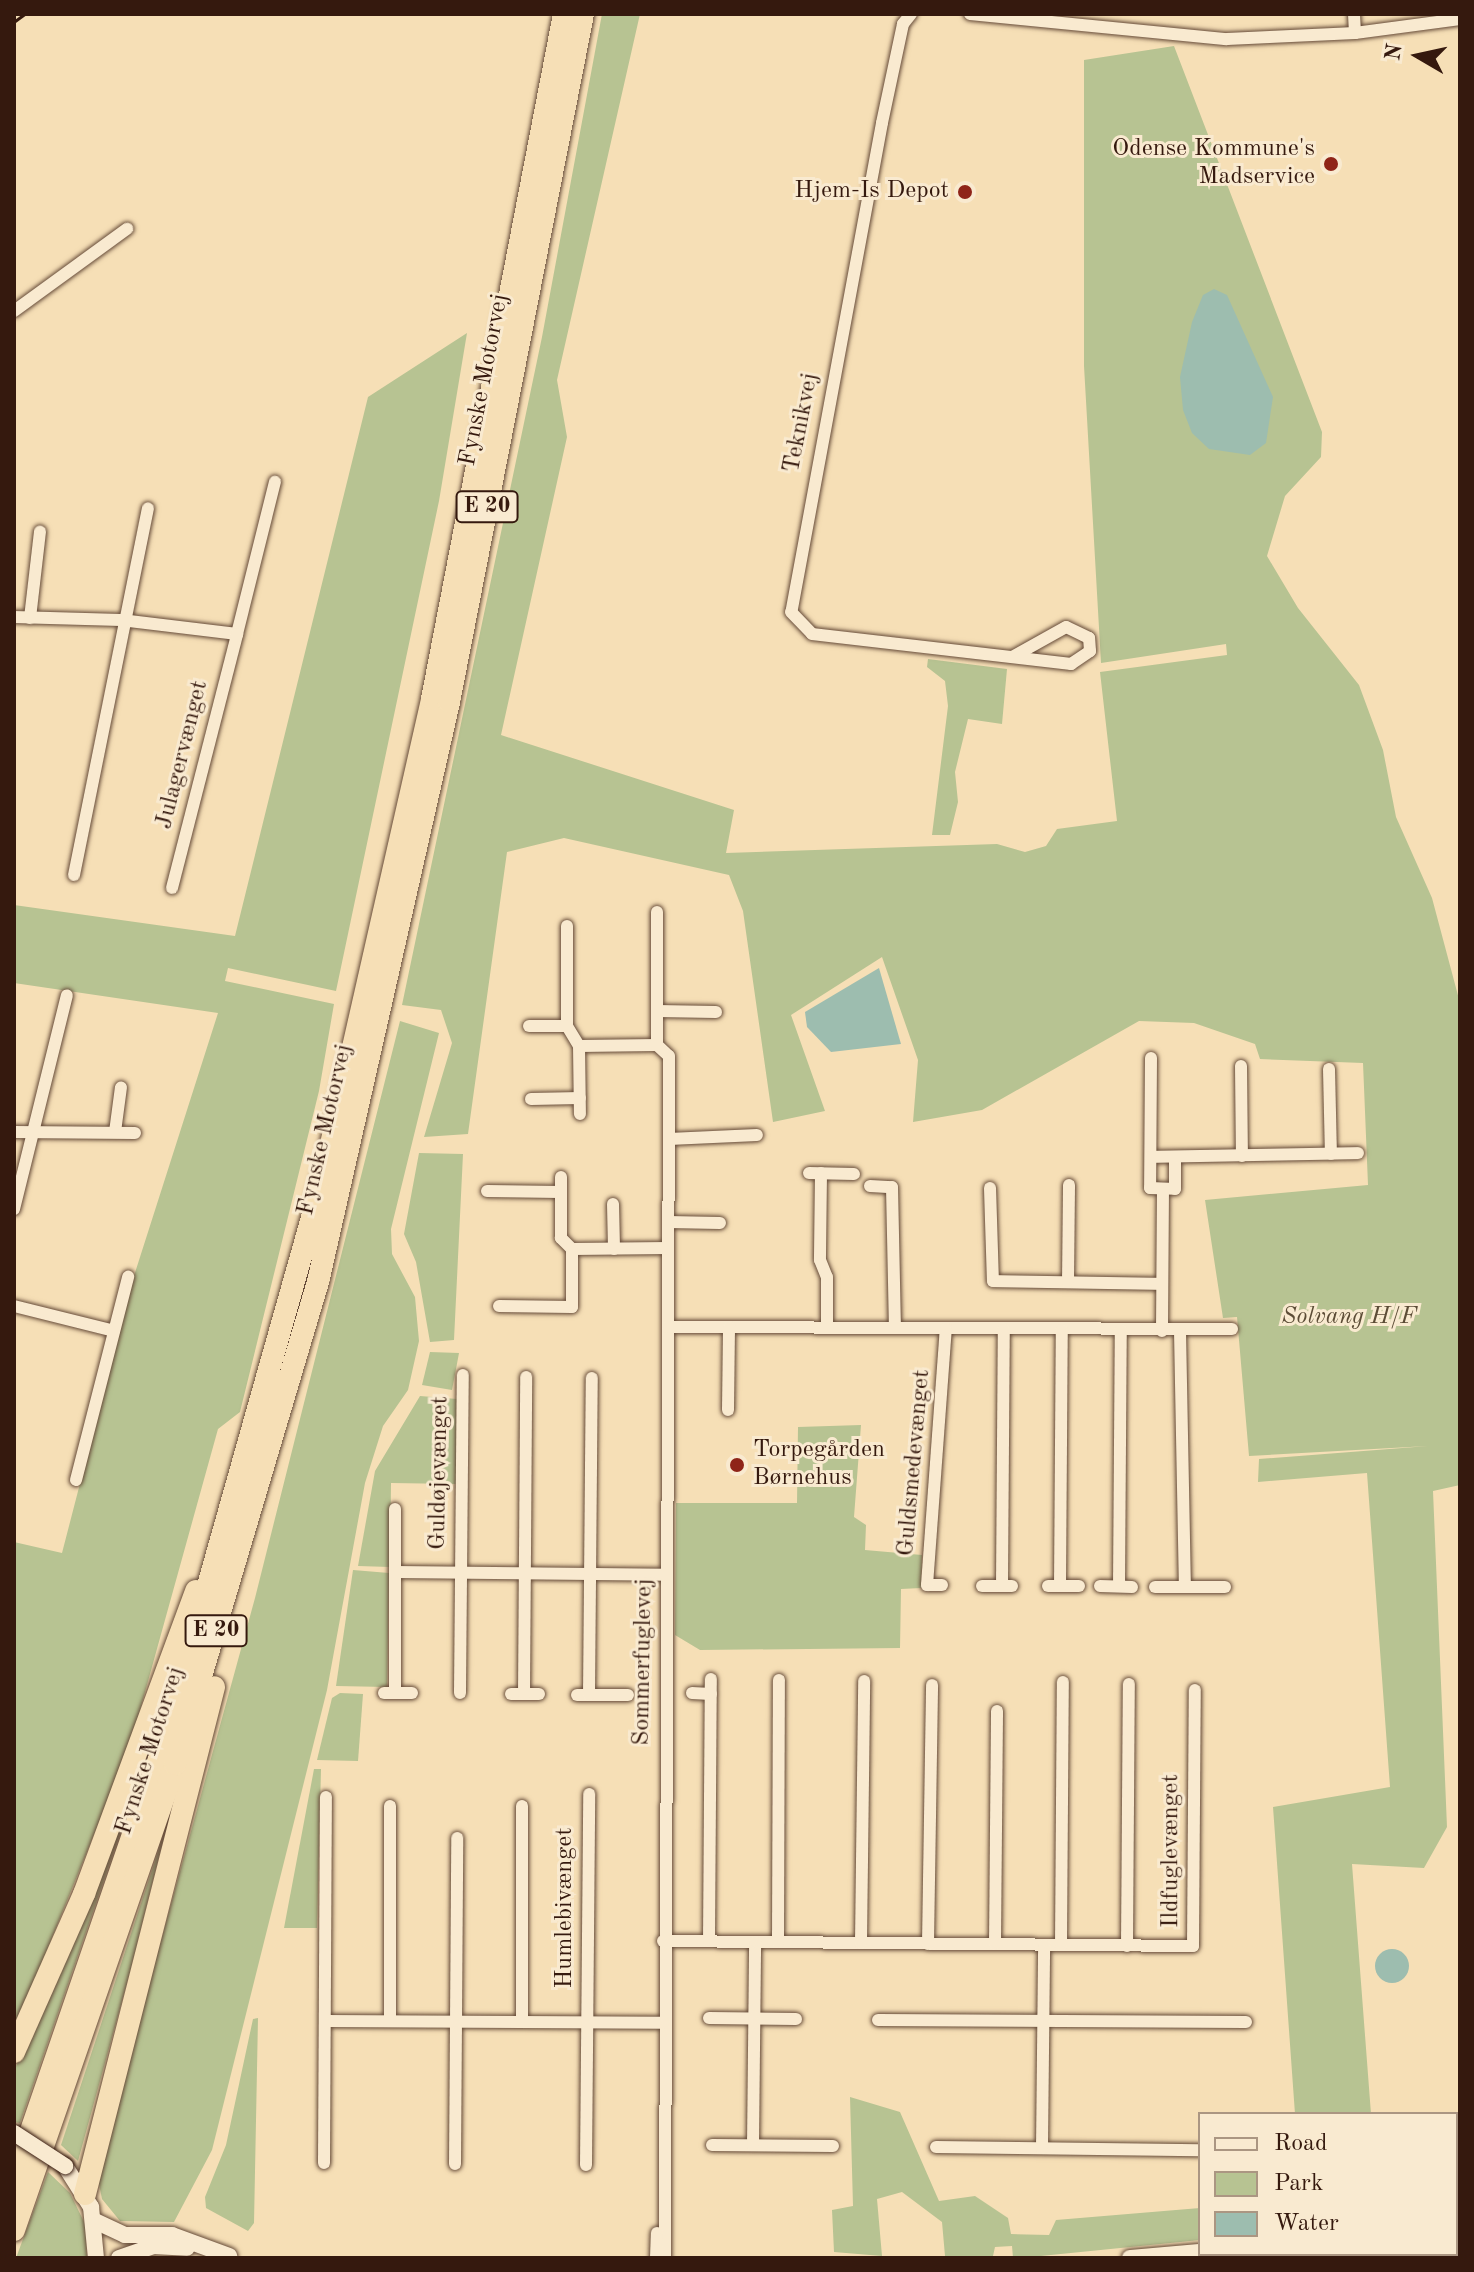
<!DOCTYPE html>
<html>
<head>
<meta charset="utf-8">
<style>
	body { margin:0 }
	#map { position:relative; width:1474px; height:2272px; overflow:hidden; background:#f6dfb6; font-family:"Old Standard TT",serif }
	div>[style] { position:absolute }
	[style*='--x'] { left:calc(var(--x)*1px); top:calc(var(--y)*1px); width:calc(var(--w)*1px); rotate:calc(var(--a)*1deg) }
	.green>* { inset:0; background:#b7c392 }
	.water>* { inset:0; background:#9dbdaf }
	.round { border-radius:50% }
	.roads { filter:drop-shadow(0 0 2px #654a38) drop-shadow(0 0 2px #654a38) }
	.street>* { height:12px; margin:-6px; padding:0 6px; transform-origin:6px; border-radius:6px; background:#f9ead0 }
	.secondary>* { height:16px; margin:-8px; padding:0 8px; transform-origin:8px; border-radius:8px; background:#f9ead0 }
	.highway>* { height:22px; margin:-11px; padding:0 11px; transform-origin:11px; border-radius:11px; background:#f6dfb6 }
	.rail>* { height:3px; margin-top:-1.5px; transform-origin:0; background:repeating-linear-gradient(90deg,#35190e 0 14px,transparent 0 28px) }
	.bridges { filter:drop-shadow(0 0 2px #35190e) drop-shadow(0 0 2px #35190e) }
	.secondary-bridge>* { height:16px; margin:-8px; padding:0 8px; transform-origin:8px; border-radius:8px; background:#f9ead0 }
	.dots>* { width:22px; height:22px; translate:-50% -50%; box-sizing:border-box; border:4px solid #f9ead0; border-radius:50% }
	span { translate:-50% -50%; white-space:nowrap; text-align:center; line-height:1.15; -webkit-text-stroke:6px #f9ead0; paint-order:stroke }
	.shield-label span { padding:2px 6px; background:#f9ead0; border:2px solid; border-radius:6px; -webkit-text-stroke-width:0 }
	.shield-label { font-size:22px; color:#35190e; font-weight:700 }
	.poi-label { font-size:24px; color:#35190e }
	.right { translate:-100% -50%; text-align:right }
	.left { translate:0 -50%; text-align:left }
	.street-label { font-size:24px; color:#35190e }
	.park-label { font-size:24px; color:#5c4c36; font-style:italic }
	.frame { position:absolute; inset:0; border:16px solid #35190e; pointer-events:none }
	.legend { position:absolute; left:1198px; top:2112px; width:260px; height:144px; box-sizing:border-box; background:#f9ead0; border:2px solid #ab9682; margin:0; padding:10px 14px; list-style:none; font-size:24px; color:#35190e }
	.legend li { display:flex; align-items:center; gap:16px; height:40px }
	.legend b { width:40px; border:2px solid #ab9682 }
	.north { position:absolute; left:1378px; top:16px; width:80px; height:80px; -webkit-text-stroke:6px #f9ead0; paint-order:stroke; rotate:279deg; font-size:22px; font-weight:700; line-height:32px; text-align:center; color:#35190e }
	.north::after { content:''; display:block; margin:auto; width:28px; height:36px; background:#35190e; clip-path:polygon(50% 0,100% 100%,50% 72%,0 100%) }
</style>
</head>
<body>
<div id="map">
	<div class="green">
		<div style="clip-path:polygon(602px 14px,640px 14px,557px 380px,567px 437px,501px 735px,734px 810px,726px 853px,997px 844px,1025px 852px,1046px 846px,1057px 829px,1117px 821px,1100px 672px,1227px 655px,1226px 644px,1101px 663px,1084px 366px,1084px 60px,1174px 46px,1322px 432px,1321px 457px,1285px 496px,1267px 556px,1298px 608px,1359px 685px,1383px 750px,1396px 817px,1432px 898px,1460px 1003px,1460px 1485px,1433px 1491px,1447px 1827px,1424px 1868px,1352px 1864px,1371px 2114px,1295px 2114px,1273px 1807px,1390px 1787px,1367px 1473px,1258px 1482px,1259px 1459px,1428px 1446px,1249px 1456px,1237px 1317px,1223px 1318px,1205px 1200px,1368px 1185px,1363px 1063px,1260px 1059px,1255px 1044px,1194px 1023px,1139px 1021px,982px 1110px,913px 1122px,918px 1060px,882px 957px,791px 1015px,825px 1111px,773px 1122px,743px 911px,729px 875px,564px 838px,507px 852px,468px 1134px,424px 1137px,452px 1043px,441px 1010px,402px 1005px,542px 337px)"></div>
		<div style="clip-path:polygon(467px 333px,439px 501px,336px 991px,228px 968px,225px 981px,334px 1004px,319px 1091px,240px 1412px,218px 1429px,130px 1746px,14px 2031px,14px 1542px,62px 1553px,133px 1279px,218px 1013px,14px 983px,14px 905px,235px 936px,368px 397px)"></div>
		<div style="clip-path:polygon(928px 659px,1007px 669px,1002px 724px,968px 719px,955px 772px,958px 802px,950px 835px,932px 835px,948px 706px,945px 681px,927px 667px)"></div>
		<div style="clip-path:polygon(400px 1021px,439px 1033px,391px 1229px,392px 1254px,415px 1297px,419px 1341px,408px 1390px,383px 1426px,365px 1483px,327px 1690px,212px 2150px,174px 2222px,120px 2221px,102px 2199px,97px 2174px,255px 1598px)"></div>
		<div style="clip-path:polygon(419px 1153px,463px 1154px,454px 1340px,430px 1342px,416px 1262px,404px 1234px)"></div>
		<div style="clip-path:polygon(430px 1352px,459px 1353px,452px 1390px,422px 1385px)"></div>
		<div style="clip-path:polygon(420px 1396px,457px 1399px,456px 1484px,391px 1483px,390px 1567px,358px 1566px,375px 1471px)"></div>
		<div style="clip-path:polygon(861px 1425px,854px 1517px,866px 1525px,865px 1550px,922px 1555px,921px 1588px,901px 1589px,900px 1648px,700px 1650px,675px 1635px,676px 1503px,797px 1503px,798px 1427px)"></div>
		<div style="clip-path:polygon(353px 1570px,389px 1573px,387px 1687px,336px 1686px)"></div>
		<div style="clip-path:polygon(340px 1693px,363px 1694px,358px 1761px,317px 1760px,332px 1698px)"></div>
		<div style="clip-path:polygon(153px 1738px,20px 2123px,14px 2122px,14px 2070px,51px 1996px)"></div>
		<div style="clip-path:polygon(314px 1769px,321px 1769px,317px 1928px,284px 1928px)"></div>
		<div style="clip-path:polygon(166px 1828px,130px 1972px,78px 2161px,61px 2145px)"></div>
		<div style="clip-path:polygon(258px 2018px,254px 2223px,248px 2231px,206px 2208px,205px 2197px,226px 2145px,253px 2019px)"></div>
		<div style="clip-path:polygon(850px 2097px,900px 2112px,939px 2201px,975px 2196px,1008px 2218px,1011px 2234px,1049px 2235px,1056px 2220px,1200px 2208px,1200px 2240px,1021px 2258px,1013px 2258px,1012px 2246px,995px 2247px,993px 2256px,945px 2256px,942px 2222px,902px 2192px,877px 2199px,882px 2256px,834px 2252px,832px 2210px,853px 2206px)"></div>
		<div style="clip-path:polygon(48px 2172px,70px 2193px,85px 2224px,87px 2258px,16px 2258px)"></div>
	</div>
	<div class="water">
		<div style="clip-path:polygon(1214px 289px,1227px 295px,1273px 397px,1266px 443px,1250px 455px,1209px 449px,1192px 433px,1183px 410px,1180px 377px,1192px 322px,1203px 295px)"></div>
		<div style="clip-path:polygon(879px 968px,901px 1044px,831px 1052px,807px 1027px,805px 1012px)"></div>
		<div class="round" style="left:1375px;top:1949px;width:34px;height:34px"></div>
	</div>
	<div class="roads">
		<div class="street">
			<div style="--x:911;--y:14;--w:13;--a:129"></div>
			<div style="--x:903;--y:24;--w:101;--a:102"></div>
			<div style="--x:882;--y:123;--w:497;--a:100.5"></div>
			<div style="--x:791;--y:612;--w:30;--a:46"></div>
			<div style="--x:812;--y:634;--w:261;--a:6.6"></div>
			<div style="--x:1071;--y:664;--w:23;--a:-34"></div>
			<div style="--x:1090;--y:651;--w:13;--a:-94"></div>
			<div style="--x:1089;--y:638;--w:25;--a:-154"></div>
			<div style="--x:1066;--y:627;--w:60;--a:150.9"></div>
			<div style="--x:970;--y:14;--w:258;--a:5.6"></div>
			<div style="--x:1227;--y:39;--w:128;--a:-2.7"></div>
			<div style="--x:1355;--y:33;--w:106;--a:-7.6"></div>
			<div style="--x:1354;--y:14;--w:19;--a:87"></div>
			<div style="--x:14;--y:311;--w:140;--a:-36"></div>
			<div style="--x:14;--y:617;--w:107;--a:1.6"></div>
			<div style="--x:121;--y:620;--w:117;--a:6.9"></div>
			<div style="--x:237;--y:634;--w:157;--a:-76"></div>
			<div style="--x:30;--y:618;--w:87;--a:-83.4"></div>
			<div style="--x:74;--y:875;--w:374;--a:-78.6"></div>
			<div style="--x:172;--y:888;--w:262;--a:-75.6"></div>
			<div style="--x:657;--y:912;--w:133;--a:90"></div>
			<div style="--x:657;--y:1045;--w:16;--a:43"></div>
			<div style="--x:669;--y:1056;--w:1202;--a:90.19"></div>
			<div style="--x:567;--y:926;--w:100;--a:90"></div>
			<div style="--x:567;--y:1026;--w:23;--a:59"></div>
			<div style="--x:579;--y:1046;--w:68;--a:89.2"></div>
			<div style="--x:657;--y:1011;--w:59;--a:1"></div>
			<div style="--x:529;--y:1026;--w:38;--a:0"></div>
			<div style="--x:579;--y:1046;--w:78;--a:-0.7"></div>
			<div style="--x:1151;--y:1058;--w:130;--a:90.4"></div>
			<div style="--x:1150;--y:1188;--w:25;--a:2"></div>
			<div style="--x:1175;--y:1189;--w:31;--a:-90"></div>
			<div style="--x:1241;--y:1066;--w:90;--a:89.4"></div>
			<div style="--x:1329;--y:1069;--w:85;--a:88.7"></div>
			<div style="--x:531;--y:1099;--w:49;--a:-1.2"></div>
			<div style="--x:14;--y:1132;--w:121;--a:0.5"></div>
			<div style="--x:115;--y:1132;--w:45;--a:-82.4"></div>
			<div style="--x:669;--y:1139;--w:88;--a:-2.6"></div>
			<div style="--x:1151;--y:1157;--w:207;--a:-1.1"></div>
			<div style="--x:809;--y:1173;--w:45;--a:1.3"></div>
			<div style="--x:821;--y:1173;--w:87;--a:90.7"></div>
			<div style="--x:820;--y:1260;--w:18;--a:68"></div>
			<div style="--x:827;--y:1277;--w:51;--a:90"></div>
			<div style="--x:870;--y:1186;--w:22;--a:3"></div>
			<div style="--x:892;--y:1187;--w:141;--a:88.8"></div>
			<div style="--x:990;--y:1188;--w:93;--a:88.2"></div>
			<div style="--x:993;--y:1281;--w:169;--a:1"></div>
			<div style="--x:487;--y:1191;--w:73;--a:0.8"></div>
			<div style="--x:613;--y:1204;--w:45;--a:88.7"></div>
			<div style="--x:14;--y:1209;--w:220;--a:-76.1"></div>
			<div style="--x:668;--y:1222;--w:52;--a:1.1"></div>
			<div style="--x:572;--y:1249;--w:96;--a:-0.6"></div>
			<div style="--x:1068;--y:1282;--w:97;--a:-89.4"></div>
			<div style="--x:14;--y:1306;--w:103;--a:14"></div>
			<div style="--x:499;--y:1306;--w:73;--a:0.8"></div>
			<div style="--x:572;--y:1307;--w:58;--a:-90"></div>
			<div style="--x:572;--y:1249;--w:16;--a:-135"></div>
			<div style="--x:561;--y:1238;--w:61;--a:-90"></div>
			<div style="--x:668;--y:1327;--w:564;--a:0.2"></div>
			<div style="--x:1162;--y:1331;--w:142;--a:-89.6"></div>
			<div style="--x:1180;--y:1331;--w:256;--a:88.9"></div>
			<div style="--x:728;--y:1410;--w:83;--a:-89.3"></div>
			<div style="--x:76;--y:1480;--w:210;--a:-75.6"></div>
			<div style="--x:395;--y:1572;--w:272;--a:0.6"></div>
			<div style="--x:942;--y:1585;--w:15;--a:180"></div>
			<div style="--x:927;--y:1585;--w:257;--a:-85.8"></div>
			<div style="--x:982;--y:1586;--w:30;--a:0"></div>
			<div style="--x:1002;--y:1586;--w:257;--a:-89.6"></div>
			<div style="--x:1048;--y:1586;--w:31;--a:0"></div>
			<div style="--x:1060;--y:1586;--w:256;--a:-89.6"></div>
			<div style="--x:1100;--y:1586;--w:32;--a:2"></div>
			<div style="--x:1119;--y:1586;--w:256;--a:-89.6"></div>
			<div style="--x:1155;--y:1587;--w:70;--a:0"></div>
			<div style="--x:384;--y:1693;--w:28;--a:0"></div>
			<div style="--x:395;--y:1693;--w:184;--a:-90"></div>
			<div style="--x:460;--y:1693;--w:318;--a:-89.5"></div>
			<div style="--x:692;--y:1693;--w:19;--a:3"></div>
			<div style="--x:511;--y:1694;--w:28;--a:0"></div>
			<div style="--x:524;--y:1694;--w:317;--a:-89.6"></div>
			<div style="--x:577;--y:1695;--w:51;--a:0"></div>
			<div style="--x:589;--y:1695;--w:317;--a:-89.5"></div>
			<div style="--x:663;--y:1941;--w:530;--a:0.54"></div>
			<div style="--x:1193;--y:1946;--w:256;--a:-89.6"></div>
			<div style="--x:709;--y:1941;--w:262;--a:-89.6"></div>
			<div style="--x:778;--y:1942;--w:262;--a:-89.8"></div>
			<div style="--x:861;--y:1943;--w:262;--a:-89.3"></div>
			<div style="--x:928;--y:1944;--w:259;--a:-89.1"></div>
			<div style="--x:995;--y:1944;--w:233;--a:-89.5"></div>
			<div style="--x:1061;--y:1945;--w:263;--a:-89.6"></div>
			<div style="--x:1127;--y:1946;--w:262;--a:-89.6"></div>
			<div style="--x:709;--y:2018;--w:87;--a:0.7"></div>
			<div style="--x:878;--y:2020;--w:368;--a:0.3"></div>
			<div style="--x:325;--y:2021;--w:338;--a:0.3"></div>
			<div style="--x:390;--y:2021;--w:215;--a:-90"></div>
			<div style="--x:522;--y:2022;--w:216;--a:-90"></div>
			<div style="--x:712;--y:2145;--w:121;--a:0.5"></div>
			<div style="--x:753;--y:2145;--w:203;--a:-89.4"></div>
			<div style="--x:936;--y:2147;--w:264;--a:0.7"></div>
			<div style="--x:1042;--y:2148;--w:203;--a:-89.4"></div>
			<div style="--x:324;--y:2163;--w:366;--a:-89.7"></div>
			<div style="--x:455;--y:2164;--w:326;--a:-89.6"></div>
			<div style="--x:586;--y:2165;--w:371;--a:-89.5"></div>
			<div style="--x:656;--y:2258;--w:25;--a:-88"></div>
		</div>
		<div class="secondary">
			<div style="--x:65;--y:2166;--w:49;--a:57.6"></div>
			<div style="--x:91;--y:2207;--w:51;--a:84.4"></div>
			<div style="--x:95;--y:2221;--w:33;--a:25"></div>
			<div style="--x:125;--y:2235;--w:47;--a:0"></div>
			<div style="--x:172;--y:2235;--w:61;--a:20.2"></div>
			<div style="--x:1456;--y:2228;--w:4;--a:-14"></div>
			<div style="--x:119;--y:2258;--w:36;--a:-19"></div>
			<div style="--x:153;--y:2246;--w:34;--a:3"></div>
			<div style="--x:1130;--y:2258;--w:70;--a:-4.9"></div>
		</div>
		<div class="highway">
			<div style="--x:14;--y:2052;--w:173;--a:-66.1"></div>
			<div style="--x:84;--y:1894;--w:323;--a:-69.7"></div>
			<div style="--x:14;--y:2180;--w:445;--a:-71"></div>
			<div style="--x:159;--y:1759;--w:607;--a:-74.22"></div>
			<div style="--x:324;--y:1175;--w:488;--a:-77.2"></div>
			<div style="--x:432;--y:699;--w:698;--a:-79.09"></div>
			<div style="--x:85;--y:2194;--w:523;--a:-75.72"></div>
			<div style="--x:14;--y:2230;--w:493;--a:-70.9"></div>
			<div style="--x:175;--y:1764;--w:503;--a:-73.48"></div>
			<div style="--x:318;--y:1282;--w:595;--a:-77.27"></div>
			<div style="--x:449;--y:702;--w:701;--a:-78.98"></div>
		</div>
	</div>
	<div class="rail">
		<div style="--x:14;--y:22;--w:14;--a:-36"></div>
	</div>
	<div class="bridges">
		<div class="secondary-bridge">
			<div style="--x:14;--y:2133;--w:61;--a:32.9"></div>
		</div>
	</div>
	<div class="dots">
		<div style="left:1331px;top:164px;background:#8f2418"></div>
		<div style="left:965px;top:192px;background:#8f2418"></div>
		<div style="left:737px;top:1465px;background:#8f2418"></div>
	</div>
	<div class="shield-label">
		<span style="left:487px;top:507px">E 20</span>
		<span style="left:216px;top:1631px">E 20</span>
	</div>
	<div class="poi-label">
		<span class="right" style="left:1315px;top:164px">Odense Kommune's<br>Madservice</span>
		<span class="right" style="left:949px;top:192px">Hjem-Is Depot</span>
		<span class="left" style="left:753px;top:1465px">Torpegården<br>Børnehus</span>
	</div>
	<div class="street-label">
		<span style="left:485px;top:380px;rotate:-79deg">Fynske Motorvej</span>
		<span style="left:802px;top:423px;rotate:-79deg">Teknikvej</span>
		<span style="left:183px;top:755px;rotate:-76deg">Julagervænget</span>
		<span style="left:326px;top:1130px;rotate:-77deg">Fynske Motorvej</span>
		<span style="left:915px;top:1463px;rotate:-85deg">Guldsmedevænget</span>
		<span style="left:440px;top:1473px;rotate:-89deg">Guldøjevænget</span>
		<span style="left:644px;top:1662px;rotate:-89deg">Sommerfuglevej</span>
		<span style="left:151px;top:1751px;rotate:-72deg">Fynske Motorvej</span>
		<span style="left:1172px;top:1851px;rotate:-90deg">Ildfuglevænget</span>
		<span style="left:566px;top:1908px;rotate:-90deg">Humlebivænget</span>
	</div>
	<div class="park-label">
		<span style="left:1349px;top:1318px">Solvang H/F</span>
	</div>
	<div class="frame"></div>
	<ul class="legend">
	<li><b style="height:10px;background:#f9ead0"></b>Road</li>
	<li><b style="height:22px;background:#b7c392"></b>Park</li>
	<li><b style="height:22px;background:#9dbdaf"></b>Water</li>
	</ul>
	<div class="north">N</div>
</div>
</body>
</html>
